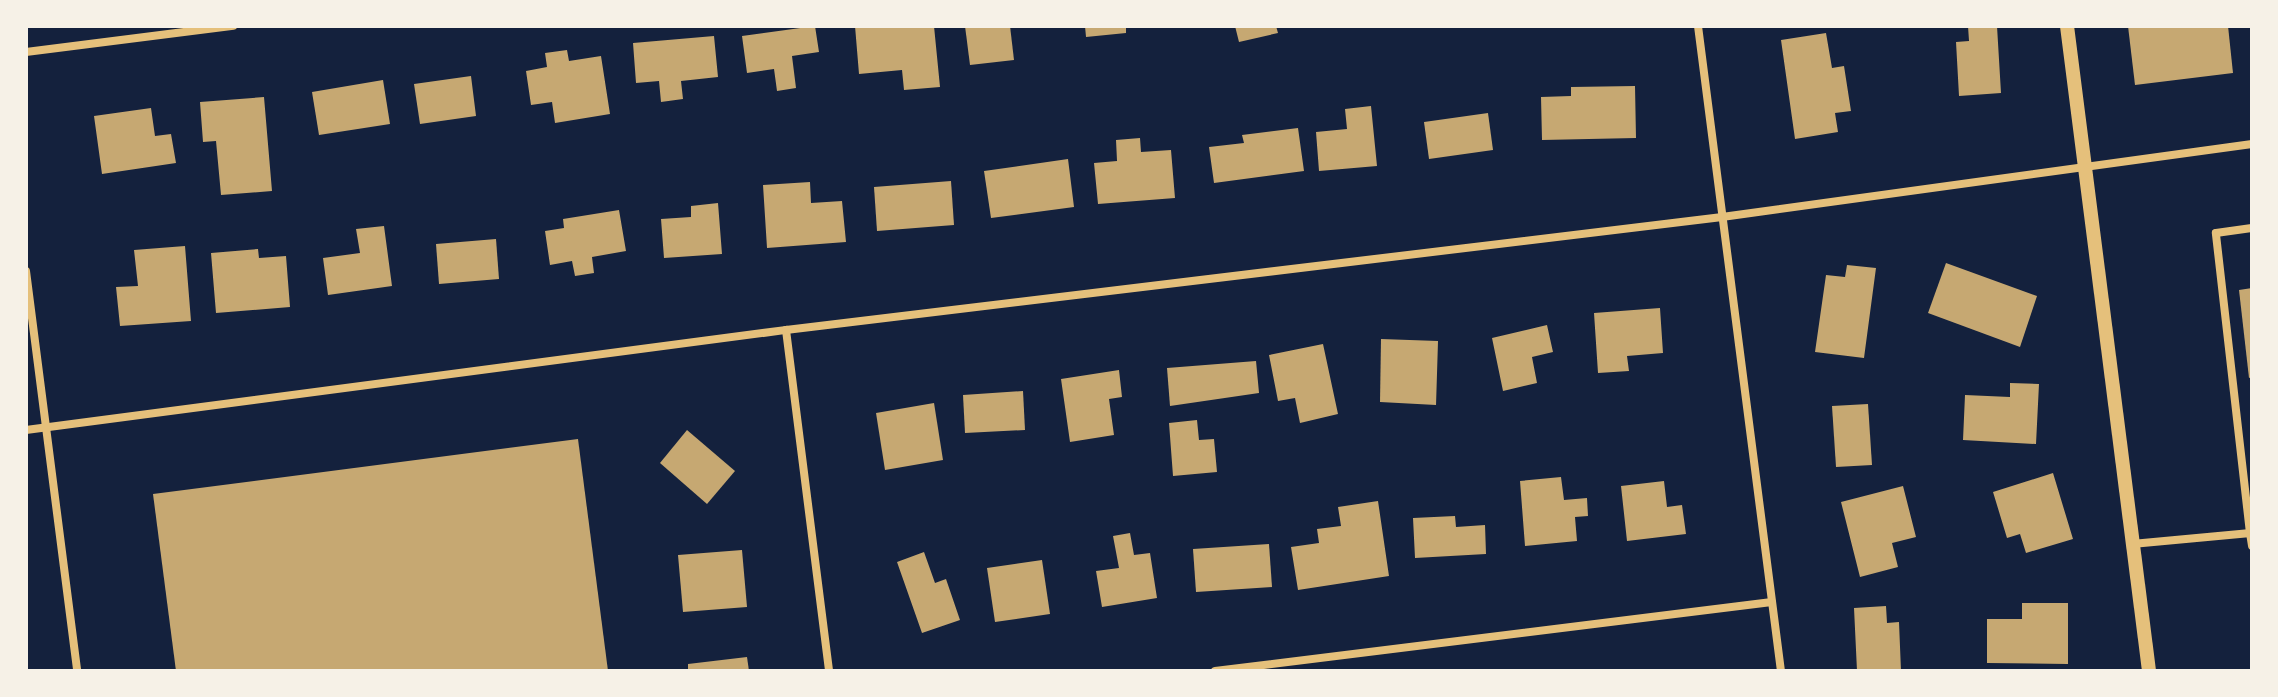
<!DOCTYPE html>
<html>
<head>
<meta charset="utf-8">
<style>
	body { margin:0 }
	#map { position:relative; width:2278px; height:697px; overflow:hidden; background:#14213d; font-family:Bitter,serif }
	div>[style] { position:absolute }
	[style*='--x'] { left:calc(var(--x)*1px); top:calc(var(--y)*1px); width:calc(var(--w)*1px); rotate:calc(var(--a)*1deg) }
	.building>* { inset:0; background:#c6a872 }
	.minor>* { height:8px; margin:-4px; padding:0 4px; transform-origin:4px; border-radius:4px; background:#e5c07b }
	.tertiary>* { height:14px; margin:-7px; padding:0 7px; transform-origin:7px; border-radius:7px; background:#e5c07b }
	span { translate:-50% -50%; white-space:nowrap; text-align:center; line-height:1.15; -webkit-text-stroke:8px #f6f1e7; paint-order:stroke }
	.frame { position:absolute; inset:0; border:28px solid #f6f1e7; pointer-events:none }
</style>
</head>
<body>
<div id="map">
	<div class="building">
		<div style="clip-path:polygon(815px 26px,819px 52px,792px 56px,796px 88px,777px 91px,774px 69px,747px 73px,742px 36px)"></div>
		<div style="clip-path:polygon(855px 26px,934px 26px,940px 87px,904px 90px,902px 70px,859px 74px)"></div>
		<div style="clip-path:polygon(965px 26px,1010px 26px,1014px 60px,970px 65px)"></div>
		<div style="clip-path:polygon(1085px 26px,1126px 26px,1126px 33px,1086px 37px)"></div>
		<div style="clip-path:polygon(1235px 26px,1276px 26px,1278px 33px,1239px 42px)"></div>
		<div style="clip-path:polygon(1968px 26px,1997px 26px,2001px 93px,1959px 96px,1956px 42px,1969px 41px)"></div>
		<div style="clip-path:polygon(2128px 26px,2228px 26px,2233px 73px,2135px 85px)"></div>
		<div style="clip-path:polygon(1826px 33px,1832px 68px,1844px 66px,1851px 111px,1835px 113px,1838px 132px,1795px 139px,1781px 40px)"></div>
		<div style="clip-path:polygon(714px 36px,718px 77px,681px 81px,683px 99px,661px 102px,659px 81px,636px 83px,633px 43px)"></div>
		<div style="clip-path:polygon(567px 50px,569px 61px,601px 56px,610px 114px,555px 123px,552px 102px,531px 105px,526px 71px,547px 67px,545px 53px)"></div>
		<div style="clip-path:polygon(471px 76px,476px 116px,420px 124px,414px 84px)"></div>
		<div style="clip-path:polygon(383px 80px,390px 124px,319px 135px,312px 92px)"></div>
		<div style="clip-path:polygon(1635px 86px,1636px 138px,1542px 140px,1541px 97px,1571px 96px,1571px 87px)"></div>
		<div style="clip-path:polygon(264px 97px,272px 191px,221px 195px,216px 141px,203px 142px,200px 102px)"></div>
		<div style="clip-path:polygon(1371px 106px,1377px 166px,1319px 171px,1316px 132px,1347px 129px,1345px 109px)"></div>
		<div style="clip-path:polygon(151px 108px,155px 136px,171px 134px,176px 163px,102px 174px,94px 116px)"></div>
		<div style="clip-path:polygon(1488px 113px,1493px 150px,1429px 159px,1424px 122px)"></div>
		<div style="clip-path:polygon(1298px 128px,1304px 171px,1214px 183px,1209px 147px,1244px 143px,1242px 135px)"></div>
		<div style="clip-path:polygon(1140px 138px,1141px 152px,1171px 150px,1175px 198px,1098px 204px,1094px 163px,1117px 161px,1116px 140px)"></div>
		<div style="clip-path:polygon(1068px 159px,1074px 207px,991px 218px,984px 171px)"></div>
		<div style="clip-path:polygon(951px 181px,954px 225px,877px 231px,874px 187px)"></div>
		<div style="clip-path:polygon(810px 182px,811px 203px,842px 201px,846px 242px,767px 248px,763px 185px)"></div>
		<div style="clip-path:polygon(718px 203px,722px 254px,664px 258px,661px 219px,691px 217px,691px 206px)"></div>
		<div style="clip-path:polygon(619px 210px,626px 251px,592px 257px,594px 273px,575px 276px,572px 261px,550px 265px,545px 231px,564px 228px,563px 219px)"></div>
		<div style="clip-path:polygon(384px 226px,392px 286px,328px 295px,323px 258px,360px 253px,356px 229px)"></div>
		<div style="clip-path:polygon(496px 239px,499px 279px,439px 284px,436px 244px)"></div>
		<div style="clip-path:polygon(185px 246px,191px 321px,120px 326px,116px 287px,138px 286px,134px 250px)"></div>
		<div style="clip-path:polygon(258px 249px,259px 258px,286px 256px,290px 307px,216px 313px,211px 253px)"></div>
		<div style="clip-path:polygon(1946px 263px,2037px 296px,2020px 347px,1928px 313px)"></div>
		<div style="clip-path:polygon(1847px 265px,1876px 268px,1864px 358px,1815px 352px,1826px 275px,1845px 277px)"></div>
		<div style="clip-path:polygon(2252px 288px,2252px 377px,2249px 378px,2239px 290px)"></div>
		<div style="clip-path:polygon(1660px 308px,1663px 353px,1627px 356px,1629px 371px,1598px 373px,1594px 313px)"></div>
		<div style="clip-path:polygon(1547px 325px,1553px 352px,1532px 357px,1537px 383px,1503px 391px,1492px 338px)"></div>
		<div style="clip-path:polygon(1381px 339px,1438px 341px,1436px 405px,1380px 402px)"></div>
		<div style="clip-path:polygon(1323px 344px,1338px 414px,1300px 423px,1295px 398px,1278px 401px,1269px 355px)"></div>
		<div style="clip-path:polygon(1256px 361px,1259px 393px,1170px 406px,1167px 368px)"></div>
		<div style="clip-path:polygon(1119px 370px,1122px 397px,1109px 399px,1114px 435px,1070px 442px,1061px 379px)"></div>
		<div style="clip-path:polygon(2010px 383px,2039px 384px,2036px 444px,1963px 440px,1965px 395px,2010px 397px)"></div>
		<div style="clip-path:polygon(1023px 391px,1025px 430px,965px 433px,963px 395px)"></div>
		<div style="clip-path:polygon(934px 403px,943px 460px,885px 470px,876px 413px)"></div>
		<div style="clip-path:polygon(1868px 404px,1872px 465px,1836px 467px,1832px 406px)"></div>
		<div style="clip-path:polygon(1197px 420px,1199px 440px,1214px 439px,1217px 472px,1173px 476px,1169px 423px)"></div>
		<div style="clip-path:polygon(687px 430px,735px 471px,707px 504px,660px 463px)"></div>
		<div style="clip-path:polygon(578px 439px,608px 671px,176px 671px,153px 494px)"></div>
		<div style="clip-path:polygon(2053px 473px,2073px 539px,2026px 553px,2020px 534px,2007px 538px,1993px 492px)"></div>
		<div style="clip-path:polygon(1561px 477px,1564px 500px,1587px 498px,1588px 516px,1575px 517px,1577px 541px,1525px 546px,1520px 481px)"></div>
		<div style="clip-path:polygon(1664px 481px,1667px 507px,1682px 505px,1686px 534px,1627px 541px,1621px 486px)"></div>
		<div style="clip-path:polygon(1903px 486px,1916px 537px,1892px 543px,1898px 567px,1860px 577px,1841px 502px)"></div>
		<div style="clip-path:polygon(1378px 501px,1389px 576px,1298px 590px,1291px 547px,1319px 543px,1317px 529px,1341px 526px,1338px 507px)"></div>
		<div style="clip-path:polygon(1455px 516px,1456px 527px,1485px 525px,1486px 554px,1415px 558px,1413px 518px)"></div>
		<div style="clip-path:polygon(1130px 533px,1134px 555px,1150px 553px,1157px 598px,1102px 607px,1096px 571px,1119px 568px,1113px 536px)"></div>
		<div style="clip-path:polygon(1269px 544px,1272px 587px,1196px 592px,1193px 549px)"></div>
		<div style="clip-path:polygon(742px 550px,747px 607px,683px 612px,678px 555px)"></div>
		<div style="clip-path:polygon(924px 552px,935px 583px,946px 579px,960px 620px,922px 633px,897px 562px)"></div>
		<div style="clip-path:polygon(1042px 560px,1050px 614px,995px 622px,987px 568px)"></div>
		<div style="clip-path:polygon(2022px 603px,2068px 603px,2068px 664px,1987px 663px,1987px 619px,2022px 619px)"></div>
		<div style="clip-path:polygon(1886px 606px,1887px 623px,1899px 622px,1901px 671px,1857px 671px,1854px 608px)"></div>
		<div style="clip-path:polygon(747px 657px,749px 671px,688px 671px,688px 664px)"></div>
	</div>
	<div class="minor">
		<div style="--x:1698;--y:26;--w:650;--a:82.67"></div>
		<div style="--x:26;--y:52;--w:209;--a:-7.2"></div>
		<div style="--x:26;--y:271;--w:403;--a:82.7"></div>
		<div style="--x:786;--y:330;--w:344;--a:82.8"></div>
		<div style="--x:26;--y:430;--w:767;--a:-7.5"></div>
		<div style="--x:786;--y:330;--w:943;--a:-6.88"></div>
		<div style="--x:1722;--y:217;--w:535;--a:-7.84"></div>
		<div style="--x:2250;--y:533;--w:302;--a:-96.5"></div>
		<div style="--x:2216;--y:233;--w:36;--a:-8"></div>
		<div style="--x:2132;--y:544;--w:119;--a:-5.3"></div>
		<div style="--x:2250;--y:533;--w:13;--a:81"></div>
		<div style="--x:1215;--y:671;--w:561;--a:-7.06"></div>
	</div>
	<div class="tertiary">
		<div style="--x:2067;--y:26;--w:650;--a:82.75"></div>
	</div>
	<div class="frame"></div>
</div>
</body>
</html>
